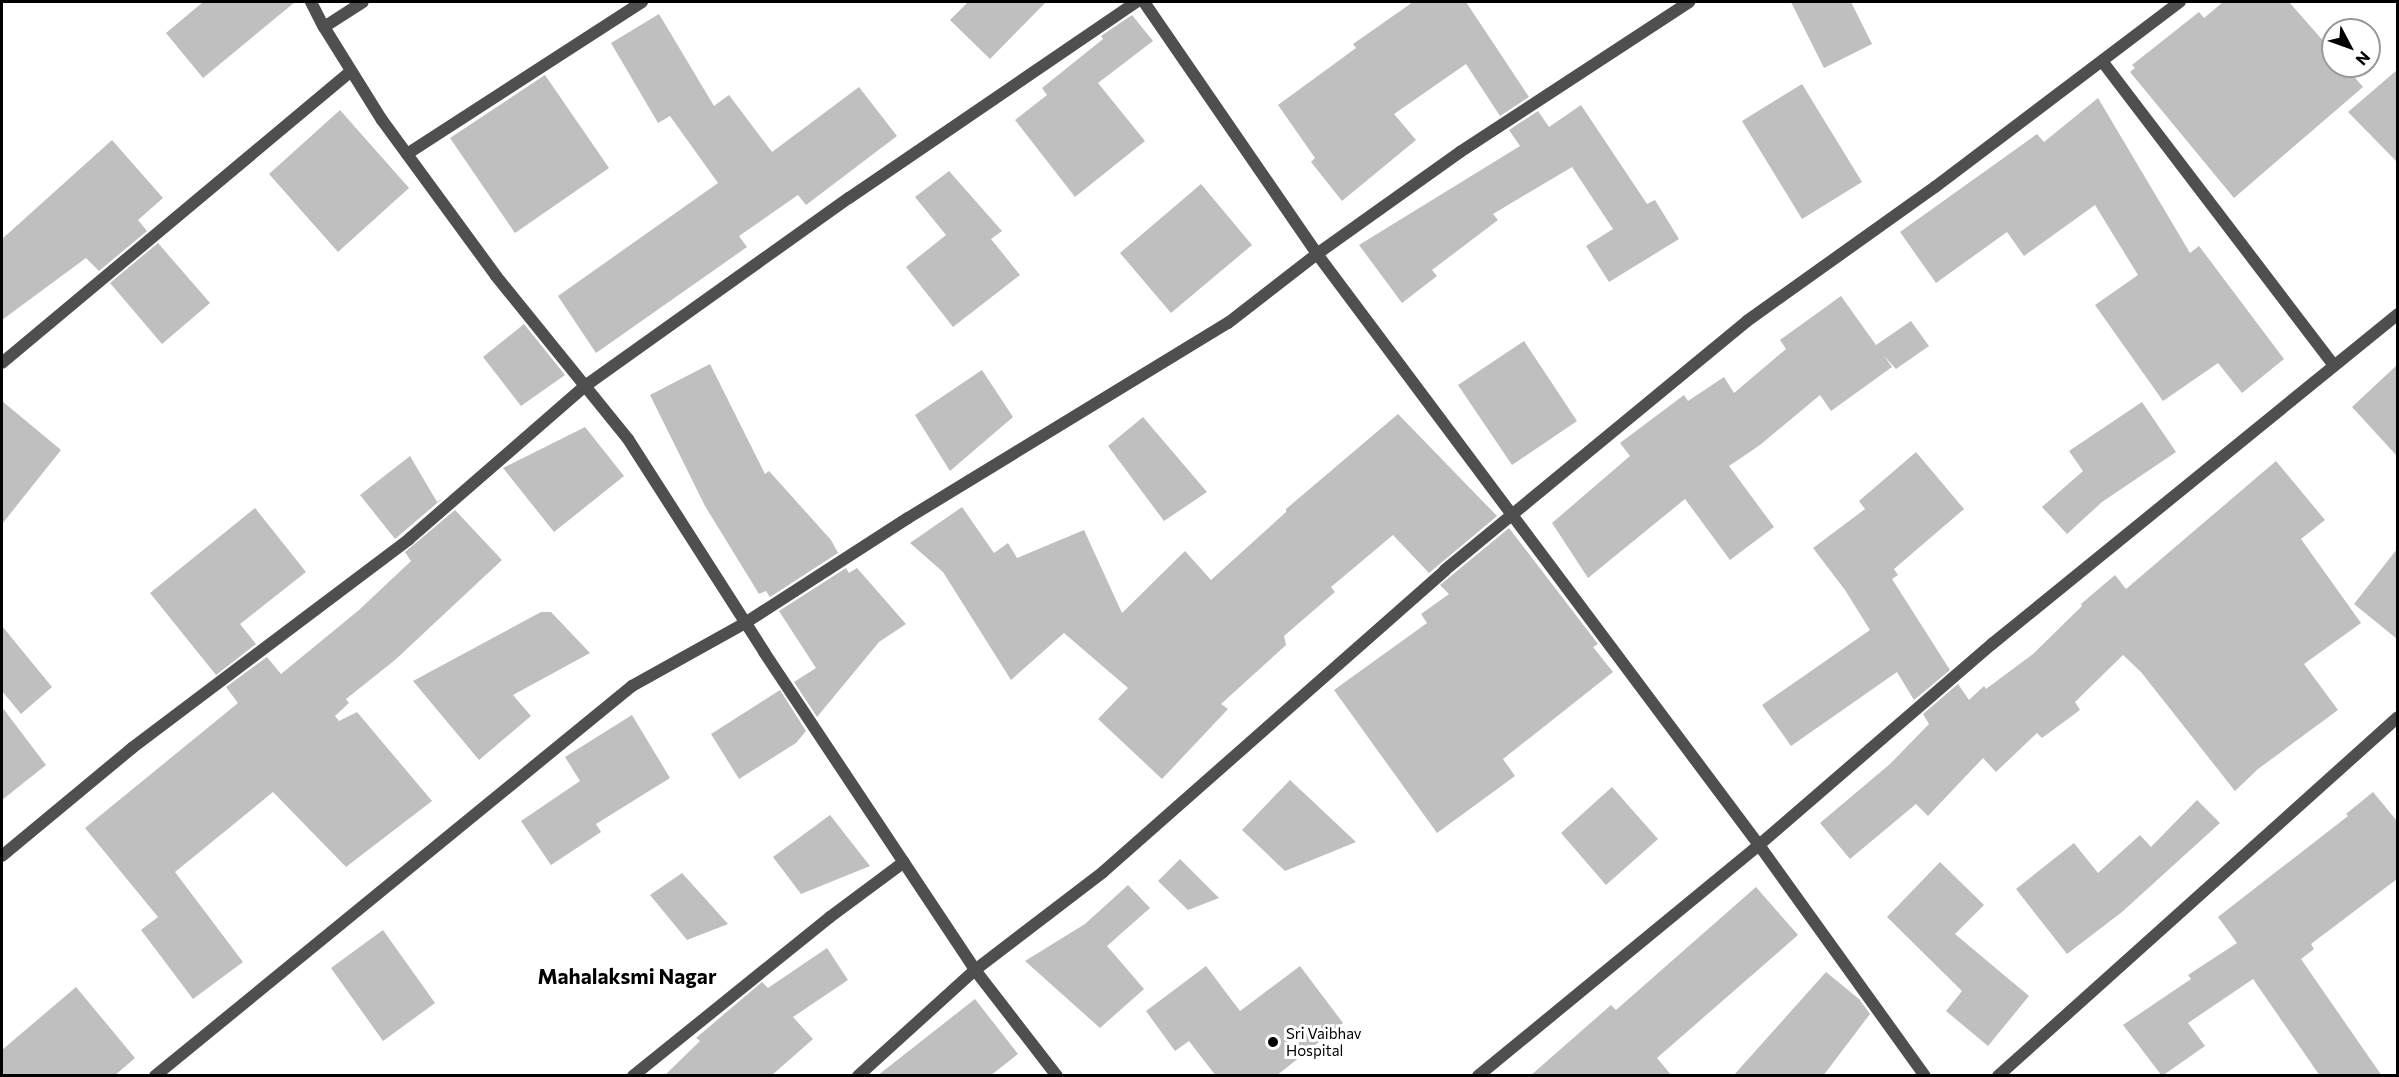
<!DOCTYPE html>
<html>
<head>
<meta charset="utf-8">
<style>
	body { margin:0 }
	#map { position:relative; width:2399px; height:1077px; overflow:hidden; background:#fff; font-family:Commissioner,sans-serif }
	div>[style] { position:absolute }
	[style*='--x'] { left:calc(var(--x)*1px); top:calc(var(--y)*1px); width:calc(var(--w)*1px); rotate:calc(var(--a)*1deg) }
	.building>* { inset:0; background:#bfbfbf }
	.street>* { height:12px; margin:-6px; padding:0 6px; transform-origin:6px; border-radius:6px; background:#4f4f4f }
	.dots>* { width:16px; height:16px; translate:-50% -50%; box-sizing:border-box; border:3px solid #fff; border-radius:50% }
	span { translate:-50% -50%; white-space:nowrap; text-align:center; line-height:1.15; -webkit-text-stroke:6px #fff; paint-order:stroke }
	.poi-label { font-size:15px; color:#000 }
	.left { translate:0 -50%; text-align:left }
	.district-label { font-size:21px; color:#000; font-weight:700 }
	.frame { position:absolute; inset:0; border:3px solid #000; pointer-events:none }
	.north { position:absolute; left:2321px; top:18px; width:60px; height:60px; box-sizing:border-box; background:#fff; border:2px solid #999; border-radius:50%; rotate:131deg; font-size:16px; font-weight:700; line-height:24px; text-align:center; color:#000 }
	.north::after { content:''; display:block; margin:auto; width:21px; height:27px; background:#000; clip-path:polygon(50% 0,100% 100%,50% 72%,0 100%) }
</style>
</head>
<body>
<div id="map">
	<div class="building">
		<div style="clip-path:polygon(203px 2px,295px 2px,203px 78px,166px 33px)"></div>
		<div style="clip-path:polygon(968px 2px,1046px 2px,990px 59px,950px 20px)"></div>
		<div style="clip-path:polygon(1413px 2px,1466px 2px,1529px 97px,1500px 116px,1466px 64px,1394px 114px,1416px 140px,1342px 201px,1311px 162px,1315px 158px,1278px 105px,1356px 48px,1353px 44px)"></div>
		<div style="clip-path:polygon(1791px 2px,1851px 2px,1872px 44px,1824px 68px)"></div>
		<div style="clip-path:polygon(2223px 2px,2289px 2px,2333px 52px,2333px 66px,2345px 66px,2363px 87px,2234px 198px,2130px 72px,2135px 68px,2132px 65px,2199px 12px,2204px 18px)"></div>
		<div style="clip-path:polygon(659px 14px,714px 106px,729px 95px,772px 152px,859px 87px,897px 136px,806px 205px,798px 195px,739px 236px,747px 247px,596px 353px,558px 296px,718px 183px,670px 116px,658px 123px,611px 43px)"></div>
		<div style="clip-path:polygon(1132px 15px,1153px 41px,1098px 83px,1145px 141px,1075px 197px,1015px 120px,1047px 95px,1042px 88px,1103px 39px,1101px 36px)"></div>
		<div style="clip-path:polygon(2397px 70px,2397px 162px,2348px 112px)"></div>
		<div style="clip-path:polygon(545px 75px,609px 168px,515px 233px,450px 138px)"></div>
		<div style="clip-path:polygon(1802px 84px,1862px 182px,1802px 219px,1742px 121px)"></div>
		<div style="clip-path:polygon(2098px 98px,2190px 253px,2199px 246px,2284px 359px,2242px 393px,2218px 363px,2163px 401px,2095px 305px,2138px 275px,2095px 205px,2024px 256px,2007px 232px,1936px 283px,1900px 232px,2037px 134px,2044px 142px)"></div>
		<div style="clip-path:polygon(1581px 105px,1647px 204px,1655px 200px,1679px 239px,1609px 282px,1586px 246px,1613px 229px,1572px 167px,1493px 214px,1498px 220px,1432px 270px,1437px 276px,1402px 303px,1359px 245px,1520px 146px,1509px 130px,1538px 111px,1549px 127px)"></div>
		<div style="clip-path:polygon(340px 110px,409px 188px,338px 252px,269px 174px)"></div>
		<div style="clip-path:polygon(112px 140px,163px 198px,138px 220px,147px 231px,99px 271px,86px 258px,2px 320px,2px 239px)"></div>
		<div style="clip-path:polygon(949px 171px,1002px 231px,991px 239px,1020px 275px,953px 327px,906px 267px,946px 235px,915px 197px)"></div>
		<div style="clip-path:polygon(1201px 184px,1252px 245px,1171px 313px,1120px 253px)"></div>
		<div style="clip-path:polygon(158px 243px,210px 303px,162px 344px,110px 283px)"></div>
		<div style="clip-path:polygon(1841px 296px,1876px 345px,1911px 321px,1929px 346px,1896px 369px,1884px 356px,1892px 367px,1831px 411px,1820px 395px,1760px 445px,1729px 466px,1774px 527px,1730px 560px,1685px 499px,1588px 578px,1552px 523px,1630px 456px,1620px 443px,1684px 395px,1688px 401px,1724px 377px,1734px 393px,1786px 349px,1780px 340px)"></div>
		<div style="clip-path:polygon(524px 324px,565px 375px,521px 406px,483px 357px)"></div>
		<div style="clip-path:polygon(1524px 341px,1577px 421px,1512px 465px,1458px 385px)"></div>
		<div style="clip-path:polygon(710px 364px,765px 474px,769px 471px,831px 540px,838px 553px,770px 597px,766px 591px,759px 594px,705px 506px,650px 395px)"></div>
		<div style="clip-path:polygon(2397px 365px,2397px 456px,2352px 407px)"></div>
		<div style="clip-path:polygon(982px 370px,1013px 417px,950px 471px,915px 415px)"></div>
		<div style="clip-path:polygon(2px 401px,61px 450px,2px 524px)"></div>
		<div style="clip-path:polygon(2142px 402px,2176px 452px,2102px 502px,2067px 534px,2042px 507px,2083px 471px,2069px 451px)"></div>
		<div style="clip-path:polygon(1398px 414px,1497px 516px,1429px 573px,1393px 535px,1331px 587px,1335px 592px,1284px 636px,1286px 645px,1221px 704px,1228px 709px,1162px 779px,1098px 719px,1128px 688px,1064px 633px,1011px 680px,943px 572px,910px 543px,962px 507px,994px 553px,1008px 543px,1017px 558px,1084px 530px,1122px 613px,1185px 551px,1211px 580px,1286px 512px,1286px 509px)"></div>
		<div style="clip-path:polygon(1143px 417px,1207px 492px,1164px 521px,1108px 446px)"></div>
		<div style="clip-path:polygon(585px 427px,624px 476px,554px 532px,503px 468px)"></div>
		<div style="clip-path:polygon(1916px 452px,1964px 509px,1894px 569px,1898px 575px,1892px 579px,1950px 670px,1914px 700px,1897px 672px,1791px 746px,1762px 705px,1870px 630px,1845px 590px,1813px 548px,1865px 509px,1859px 501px)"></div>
		<div style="clip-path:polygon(410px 456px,437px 502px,443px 498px,395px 539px,360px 495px)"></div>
		<div style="clip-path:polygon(2276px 461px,2325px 520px,2301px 539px,2361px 623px,2304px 664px,2338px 710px,2258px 769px,2235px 791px,2141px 672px,2123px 655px,2075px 702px,2080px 710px,2042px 738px,2037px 733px,1996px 772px,1983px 758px,1928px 816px,1916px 804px,1850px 859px,1820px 823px,1890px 764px,1929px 724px,1923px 714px,1958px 684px,1969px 700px,1984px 686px,1986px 689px,2033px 654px,2082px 606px,2081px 604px,2115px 575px,2126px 589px)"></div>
		<div style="clip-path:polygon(255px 508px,306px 572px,240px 624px,256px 644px,216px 675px,150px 593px)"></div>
		<div style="clip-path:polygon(455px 510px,502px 560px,395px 660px,346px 699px,349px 703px,335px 716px,339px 721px,357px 712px,432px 801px,346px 867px,273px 792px,175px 872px,243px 962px,193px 999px,141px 930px,158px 917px,85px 828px,238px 703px,226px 687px,267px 657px,281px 674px,359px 610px,411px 561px,405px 552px)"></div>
		<div style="clip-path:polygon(1509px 528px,1598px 644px,1593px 647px,1613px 672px,1503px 759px,1515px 776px,1437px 833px,1334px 690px,1427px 623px,1421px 614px,1449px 594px,1440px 585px)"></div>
		<div style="clip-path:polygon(2397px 549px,2397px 639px,2354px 604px)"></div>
		<div style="clip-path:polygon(846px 568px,849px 573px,857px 568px,906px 624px,879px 642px,817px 717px,794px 682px,816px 668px,779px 611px)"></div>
		<div style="clip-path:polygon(541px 612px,551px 612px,590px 653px,513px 695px,531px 716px,479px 760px,413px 681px)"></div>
		<div style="clip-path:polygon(2px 626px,52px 687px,21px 714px,2px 691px)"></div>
		<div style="clip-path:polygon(780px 690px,806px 731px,796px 743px,739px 779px,711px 734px)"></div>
		<div style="clip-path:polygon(2px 707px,46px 765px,2px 800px)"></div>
		<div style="clip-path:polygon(632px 715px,670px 778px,596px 824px,601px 832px,551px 865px,521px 821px,580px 781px,565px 757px)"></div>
		<div style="clip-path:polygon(1290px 780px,1356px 842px,1285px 871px,1242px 830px)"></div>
		<div style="clip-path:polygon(1612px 787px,1658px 839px,1606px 885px,1561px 833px)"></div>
		<div style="clip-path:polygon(2373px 792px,2397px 821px,2397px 879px,2311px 944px,2314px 949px,2301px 959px,2382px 1076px,2320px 1076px,2253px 979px,2188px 1023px,2205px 1046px,2162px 1076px,2123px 1025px,2191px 979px,2188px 975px,2237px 943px,2218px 917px,2348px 816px,2346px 814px)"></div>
		<div style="clip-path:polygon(2197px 800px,2220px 823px,2122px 912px,2067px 954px,2016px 889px,2074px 843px,2098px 873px,2140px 835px,2151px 847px)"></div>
		<div style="clip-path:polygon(830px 815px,870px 866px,801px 894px,773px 857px)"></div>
		<div style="clip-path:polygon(1180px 859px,1219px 898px,1188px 910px,1158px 881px)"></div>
		<div style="clip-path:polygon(1940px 862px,1984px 905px,1955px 934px,2029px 996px,1988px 1046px,1946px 1011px,1962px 991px,1887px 917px)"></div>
		<div style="clip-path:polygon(682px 873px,728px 924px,687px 940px,650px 895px)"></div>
		<div style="clip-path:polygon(1128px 885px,1150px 908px,1107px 946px,1144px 989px,1100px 1028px,1025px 961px,1085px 924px)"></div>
		<div style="clip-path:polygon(1756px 887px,1798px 935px,1657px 1058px,1672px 1076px,1530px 1076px,1611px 1005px,1616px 1010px)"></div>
		<div style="clip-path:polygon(383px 930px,435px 1003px,383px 1041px,331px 968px)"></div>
		<div style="clip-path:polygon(827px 948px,848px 980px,793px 1017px,813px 1039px,771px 1076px,664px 1076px,700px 1041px,696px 1038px,762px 982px,768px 988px)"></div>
		<div style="clip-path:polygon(1206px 966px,1240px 1011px,1300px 966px,1343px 1023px,1276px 1076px,1216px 1076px,1189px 1041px,1175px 1051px,1146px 1011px)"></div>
		<div style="clip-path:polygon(1826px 972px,1859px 999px,1870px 1014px,1823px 1076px,1733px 1076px)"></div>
		<div style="clip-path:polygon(76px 987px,135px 1058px,114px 1076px,2px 1076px,2px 1050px)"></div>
		<div style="clip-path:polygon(975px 999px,1018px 1054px,990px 1076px,877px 1076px)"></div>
	</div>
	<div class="street">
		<div style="--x:311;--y:2;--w:28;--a:63"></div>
		<div style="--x:324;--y:27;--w:110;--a:58.1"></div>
		<div style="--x:382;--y:120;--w:193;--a:53.8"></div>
		<div style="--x:496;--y:276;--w:210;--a:51"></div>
		<div style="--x:628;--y:439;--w:253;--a:57.4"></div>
		<div style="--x:764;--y:652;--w:382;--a:56.4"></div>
		<div style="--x:975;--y:970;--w:134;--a:52.3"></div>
		<div style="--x:1144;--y:2;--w:306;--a:55.5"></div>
		<div style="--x:1317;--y:254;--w:738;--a:53.21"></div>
		<div style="--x:1759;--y:845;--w:284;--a:54.3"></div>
		<div style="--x:324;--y:27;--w:46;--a:-32.7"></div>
		<div style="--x:2102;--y:61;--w:382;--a:52.7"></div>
		<div style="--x:407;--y:154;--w:280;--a:-32.9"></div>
		<div style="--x:2;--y:363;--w:455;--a:-39.9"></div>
		<div style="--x:2;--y:856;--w:169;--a:-39.7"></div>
		<div style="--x:132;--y:748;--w:347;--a:-37"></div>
		<div style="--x:409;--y:539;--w:233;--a:-41"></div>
		<div style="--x:585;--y:386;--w:324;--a:-35.5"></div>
		<div style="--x:849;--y:198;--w:348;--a:-34.3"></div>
		<div style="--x:155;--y:1076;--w:616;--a:-39.27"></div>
		<div style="--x:632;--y:686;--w:129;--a:-29.1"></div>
		<div style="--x:745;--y:623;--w:194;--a:-32.8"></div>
		<div style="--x:908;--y:518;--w:375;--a:-31.4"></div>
		<div style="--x:1228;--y:323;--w:113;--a:-37.8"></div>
		<div style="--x:1317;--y:254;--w:176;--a:-35.5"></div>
		<div style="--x:1460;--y:152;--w:274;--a:-33.2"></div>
		<div style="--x:633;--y:1076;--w:253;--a:-38.9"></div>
		<div style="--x:830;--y:917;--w:92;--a:-36.6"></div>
		<div style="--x:858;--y:1076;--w:158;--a:-42.2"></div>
		<div style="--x:975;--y:970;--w:161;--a:-37.4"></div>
		<div style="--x:1103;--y:872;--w:456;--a:-41.4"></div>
		<div style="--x:1445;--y:570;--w:391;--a:-39.5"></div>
		<div style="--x:1747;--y:321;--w:231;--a:-35.5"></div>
		<div style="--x:1935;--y:187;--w:307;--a:-37.1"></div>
		<div style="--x:1478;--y:1076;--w:364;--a:-39.4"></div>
		<div style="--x:1759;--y:845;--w:308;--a:-40.8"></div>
		<div style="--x:1992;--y:644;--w:523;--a:-39.1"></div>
		<div style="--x:1998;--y:1076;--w:537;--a:-41.91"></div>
	</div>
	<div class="dots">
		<div style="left:1273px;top:1042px;background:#000"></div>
	</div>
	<div class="poi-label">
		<span class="left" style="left:1286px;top:1042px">Sri Vaibhav<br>Hospital</span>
	</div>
	<div class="district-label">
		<span style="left:627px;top:976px">Mahalaksmi Nagar</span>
	</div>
	<div class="frame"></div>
	<div class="north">N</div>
</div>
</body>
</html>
